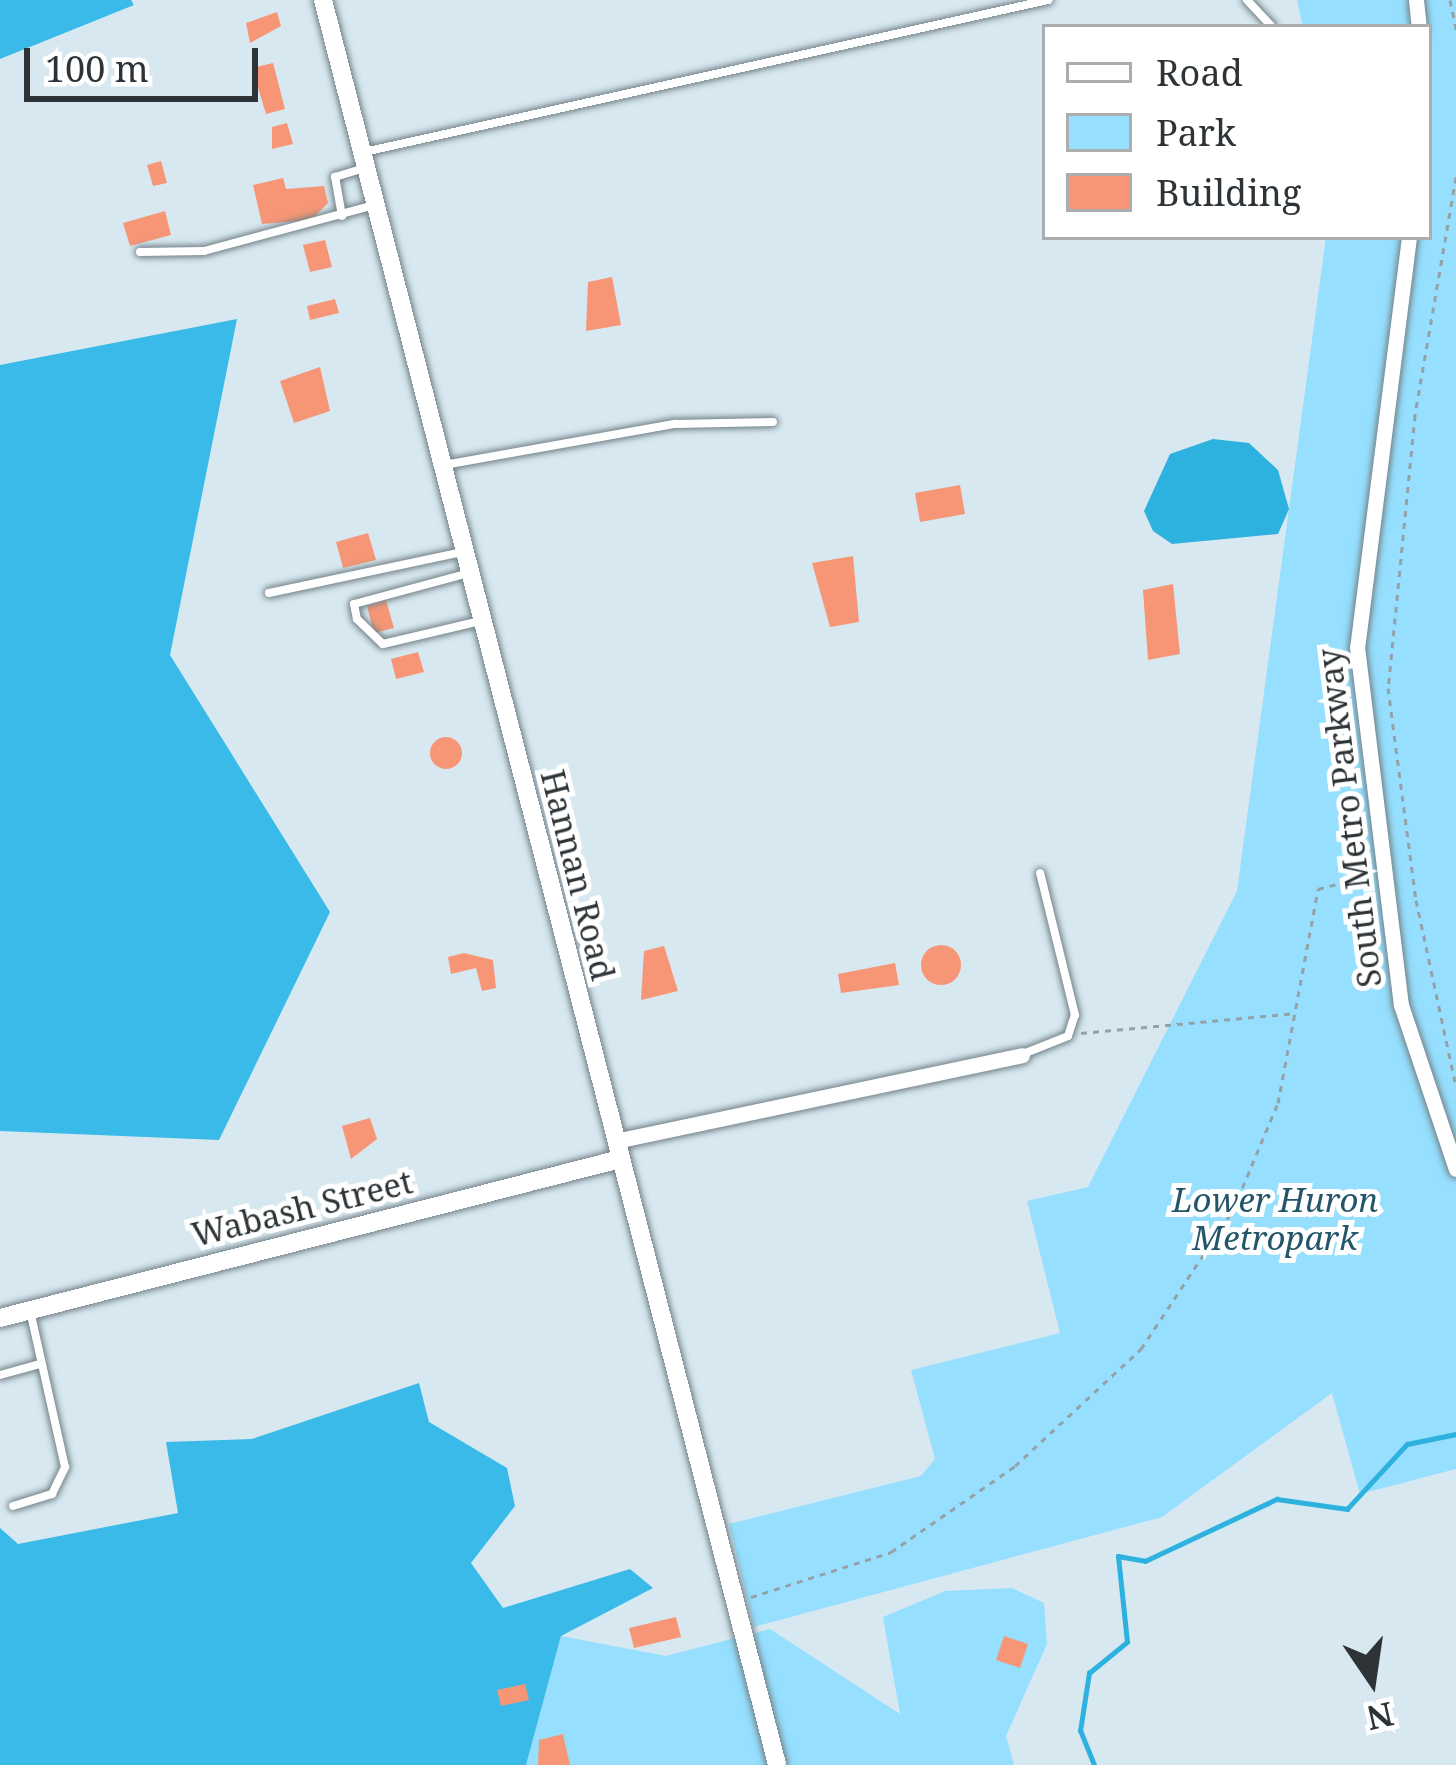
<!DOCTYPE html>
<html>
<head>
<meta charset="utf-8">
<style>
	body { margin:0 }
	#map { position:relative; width:1456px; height:1765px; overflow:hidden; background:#d8e8f0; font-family:"Noto Serif",serif }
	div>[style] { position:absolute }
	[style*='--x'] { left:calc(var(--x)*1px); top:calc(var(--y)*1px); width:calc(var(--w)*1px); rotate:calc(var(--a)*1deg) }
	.green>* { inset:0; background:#96dffe }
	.forest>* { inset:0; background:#3abae8 }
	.water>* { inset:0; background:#2db1df }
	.stream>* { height:4.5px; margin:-2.25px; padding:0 2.25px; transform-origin:2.25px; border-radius:2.25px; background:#2db1df }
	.building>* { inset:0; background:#f79676 }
	.round { border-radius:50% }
	.path>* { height:3px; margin-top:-1.5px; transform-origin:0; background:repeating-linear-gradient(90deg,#94a1a7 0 6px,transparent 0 12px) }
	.roads { filter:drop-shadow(0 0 3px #738289) drop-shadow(0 0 3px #738289) }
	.service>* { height:8px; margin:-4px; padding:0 4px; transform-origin:4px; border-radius:4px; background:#fff }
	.minor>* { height:15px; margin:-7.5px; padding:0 7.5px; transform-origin:7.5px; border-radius:7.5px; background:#fff }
	.tertiary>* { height:18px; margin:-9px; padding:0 9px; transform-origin:9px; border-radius:9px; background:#fff }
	span { translate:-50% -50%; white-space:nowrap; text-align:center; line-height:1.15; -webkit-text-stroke:10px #fff; paint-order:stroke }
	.street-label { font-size:33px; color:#2d3336 }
	.park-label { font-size:33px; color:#24566a; font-style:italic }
	.legend { position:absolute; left:1042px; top:24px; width:390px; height:216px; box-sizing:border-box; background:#fff; border:3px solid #abadaf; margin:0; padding:15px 21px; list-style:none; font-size:36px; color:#2d3336 }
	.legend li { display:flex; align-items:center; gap:24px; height:60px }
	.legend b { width:60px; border:3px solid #abadaf }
	.north { position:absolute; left:1312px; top:1621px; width:120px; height:120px; -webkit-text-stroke:9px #fff; paint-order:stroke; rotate:167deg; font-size:33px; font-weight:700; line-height:48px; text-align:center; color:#2d3336 }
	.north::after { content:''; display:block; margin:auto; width:42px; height:54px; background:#2d3336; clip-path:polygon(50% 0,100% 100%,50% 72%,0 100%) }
	.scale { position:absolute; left:24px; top:48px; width:234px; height:54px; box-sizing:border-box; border:6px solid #2d3336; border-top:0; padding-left:15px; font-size:36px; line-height:42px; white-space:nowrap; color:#2d3336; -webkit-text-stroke:9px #fff; paint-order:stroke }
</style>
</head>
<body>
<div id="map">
	<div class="green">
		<div style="clip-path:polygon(1297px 0,1456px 0,1456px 1469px,1360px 1494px,1332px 1393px,1162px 1517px,754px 1627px,729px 1524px,921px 1476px,935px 1459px,911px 1370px,1060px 1333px,1027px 1201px,1088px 1187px,1237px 891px,1326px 237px,1429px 237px,1429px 27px,1303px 27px)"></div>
		<div style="clip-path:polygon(1012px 1588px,1044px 1603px,1047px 1644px,1006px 1736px,1014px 1765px,526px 1765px,561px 1636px,666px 1656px,770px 1629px,900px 1714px,883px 1617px,945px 1591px)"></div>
	</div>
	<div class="forest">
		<div style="clip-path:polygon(0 0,131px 0,134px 5px,0 59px)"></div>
		<div style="clip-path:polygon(237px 319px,170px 655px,330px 912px,219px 1140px,0 1131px,0 365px)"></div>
		<div style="clip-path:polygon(419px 1383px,429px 1422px,507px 1468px,515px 1506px,471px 1563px,503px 1608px,630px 1569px,653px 1588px,561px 1636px,526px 1765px,0 1765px,0 1528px,18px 1544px,178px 1513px,166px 1442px,252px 1439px)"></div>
	</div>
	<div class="water">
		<div style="clip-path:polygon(1213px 439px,1249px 443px,1278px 470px,1289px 509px,1278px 534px,1172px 544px,1153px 531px,1144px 511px,1170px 454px)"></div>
	</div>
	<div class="stream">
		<div style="--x:1094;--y:1765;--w:37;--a:-112"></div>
		<div style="--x:1080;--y:1731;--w:59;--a:-81.2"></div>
		<div style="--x:1089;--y:1673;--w:49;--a:-39.2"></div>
		<div style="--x:1127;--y:1642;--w:86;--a:-96"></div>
		<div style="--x:1118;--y:1556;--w:27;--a:10"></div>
		<div style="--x:1145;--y:1561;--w:146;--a:-25.2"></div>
		<div style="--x:1277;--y:1499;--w:71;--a:8.1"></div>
		<div style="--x:1347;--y:1509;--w:88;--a:-47.3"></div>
		<div style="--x:1407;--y:1444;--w:50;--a:-11.5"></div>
	</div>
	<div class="building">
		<div style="clip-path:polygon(277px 12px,281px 26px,250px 43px,246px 23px)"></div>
		<div style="clip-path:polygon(273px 63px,285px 109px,266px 114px,252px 68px)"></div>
		<div style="clip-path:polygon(287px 123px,293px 144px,272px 149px,272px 127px)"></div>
		<div style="clip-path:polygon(161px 161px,167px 183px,153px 186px,147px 165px)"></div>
		<div style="clip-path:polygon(283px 178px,286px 189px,324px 186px,328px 203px,311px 220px,262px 224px,253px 185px)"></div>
		<div style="clip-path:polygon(165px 211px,171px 235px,130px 246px,123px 223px)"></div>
		<div style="clip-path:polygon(325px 240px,332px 267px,310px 272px,303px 245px)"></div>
		<div style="clip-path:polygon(612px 277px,621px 325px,586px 331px,588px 282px)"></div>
		<div style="clip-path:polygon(335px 299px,339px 313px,310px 320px,307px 306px)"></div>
		<div style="clip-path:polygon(320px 367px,330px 411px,294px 423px,280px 381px)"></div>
		<div style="clip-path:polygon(960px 485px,965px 514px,920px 522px,915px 493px)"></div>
		<div style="clip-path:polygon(368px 533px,376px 560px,343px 568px,336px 542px)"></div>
		<div style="clip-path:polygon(853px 556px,859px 622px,830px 627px,812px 563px)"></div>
		<div style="clip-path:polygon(1173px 584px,1180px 654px,1148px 660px,1143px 590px)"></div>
		<div style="clip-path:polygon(386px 600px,394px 628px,374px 633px,367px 606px)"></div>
		<div style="clip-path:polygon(418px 652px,424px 672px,396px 679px,391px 659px)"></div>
		<div class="round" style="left:430px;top:737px;width:32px;height:32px"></div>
		<div class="round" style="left:921px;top:945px;width:40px;height:40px"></div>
		<div style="clip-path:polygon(664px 946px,678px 991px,641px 1000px,644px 951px)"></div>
		<div style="clip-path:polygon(464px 953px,493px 960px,496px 988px,482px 991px,476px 968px,451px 974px,448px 957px)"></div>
		<div style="clip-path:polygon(895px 963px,899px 985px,841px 993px,838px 974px)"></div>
		<div style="clip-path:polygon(370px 1118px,377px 1139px,351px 1159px,342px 1126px)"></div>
		<div style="clip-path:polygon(676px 1617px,681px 1637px,634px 1648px,629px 1628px)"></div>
		<div style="clip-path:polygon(1004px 1636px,1028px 1644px,1020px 1668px,996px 1660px)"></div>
		<div style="clip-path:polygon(525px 1684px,529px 1700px,501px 1706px,497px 1690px)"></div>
		<div style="clip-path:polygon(563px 1734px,570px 1765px,538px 1765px,539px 1740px)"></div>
	</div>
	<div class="path">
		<div style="--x:1450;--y:0;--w:30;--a:78"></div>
		<div style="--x:1456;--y:177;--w:242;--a:99.8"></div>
		<div style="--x:1415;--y:415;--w:274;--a:95.6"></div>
		<div style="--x:1388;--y:688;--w:214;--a:82.5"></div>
		<div style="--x:1416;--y:900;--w:190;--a:77.9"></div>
		<div style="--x:1081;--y:1033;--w:216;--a:-5.3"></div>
		<div style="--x:751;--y:1597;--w:147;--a:-17.8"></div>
		<div style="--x:891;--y:1552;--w:151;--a:-34.7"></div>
		<div style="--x:1015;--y:1466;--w:172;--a:-42.9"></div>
		<div style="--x:1141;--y:1349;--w:167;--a:-56.5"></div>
		<div style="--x:1233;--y:1210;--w:116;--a:-67.2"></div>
		<div style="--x:1278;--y:1103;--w:218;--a:-79.4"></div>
		<div style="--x:1318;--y:889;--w:51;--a:-14.9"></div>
	</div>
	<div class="roads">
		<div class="service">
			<div style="--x:1247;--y:0;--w:37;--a:47"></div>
			<div style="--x:364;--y:152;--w:701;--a:-12.53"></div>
			<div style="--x:342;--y:216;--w:40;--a:-100"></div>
			<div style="--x:335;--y:177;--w:30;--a:-17"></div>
			<div style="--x:140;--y:252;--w:64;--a:-0.9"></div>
			<div style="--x:204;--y:251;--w:176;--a:-15.1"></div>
			<div style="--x:444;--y:465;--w:235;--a:-10.1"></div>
			<div style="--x:675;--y:424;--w:98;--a:-1.2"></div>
			<div style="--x:469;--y:573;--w:119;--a:164.9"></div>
			<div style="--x:354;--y:604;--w:15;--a:79"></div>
			<div style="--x:357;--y:619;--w:36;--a:44"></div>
			<div style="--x:383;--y:644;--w:100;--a:-13.3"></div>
			<div style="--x:269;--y:593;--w:197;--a:-12"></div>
			<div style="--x:1023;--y:1054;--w:48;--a:-21.8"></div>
			<div style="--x:1068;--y:1036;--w:22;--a:-72"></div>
			<div style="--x:1075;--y:1015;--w:146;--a:-103.8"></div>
			<div style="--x:0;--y:1375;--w:41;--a:-15.4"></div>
			<div style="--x:13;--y:1506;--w:41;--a:-17.1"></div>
			<div style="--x:52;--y:1494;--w:30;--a:-64"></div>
			<div style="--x:65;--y:1467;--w:160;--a:-102.6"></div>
		</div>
		<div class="minor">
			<div style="--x:1416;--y:0;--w:27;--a:84"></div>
			<div style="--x:1409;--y:237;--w:413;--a:97.2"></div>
			<div style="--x:1357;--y:647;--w:361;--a:83"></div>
			<div style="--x:1401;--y:1005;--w:173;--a:71.5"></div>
			<div style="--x:615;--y:1141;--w:416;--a:-11.9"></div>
		</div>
		<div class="tertiary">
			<div style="--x:323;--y:0;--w:1822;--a:75.57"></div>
			<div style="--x:0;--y:1318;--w:640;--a:-14.38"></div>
		</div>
	</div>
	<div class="street-label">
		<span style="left:1349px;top:818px;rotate:-97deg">South Metro Parkway</span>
		<span style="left:578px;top:875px;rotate:76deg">Hannan Road</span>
		<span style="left:302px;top:1208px;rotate:-14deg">Wabash Street</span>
	</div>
	<div class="park-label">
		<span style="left:1275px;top:1219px">Lower Huron<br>Metropark</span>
	</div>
	<ul class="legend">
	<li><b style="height:15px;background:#fff"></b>Road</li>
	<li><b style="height:33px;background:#96dffe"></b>Park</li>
	<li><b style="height:33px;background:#f79676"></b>Building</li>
	</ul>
	<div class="north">N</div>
	<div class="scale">100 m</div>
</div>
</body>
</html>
